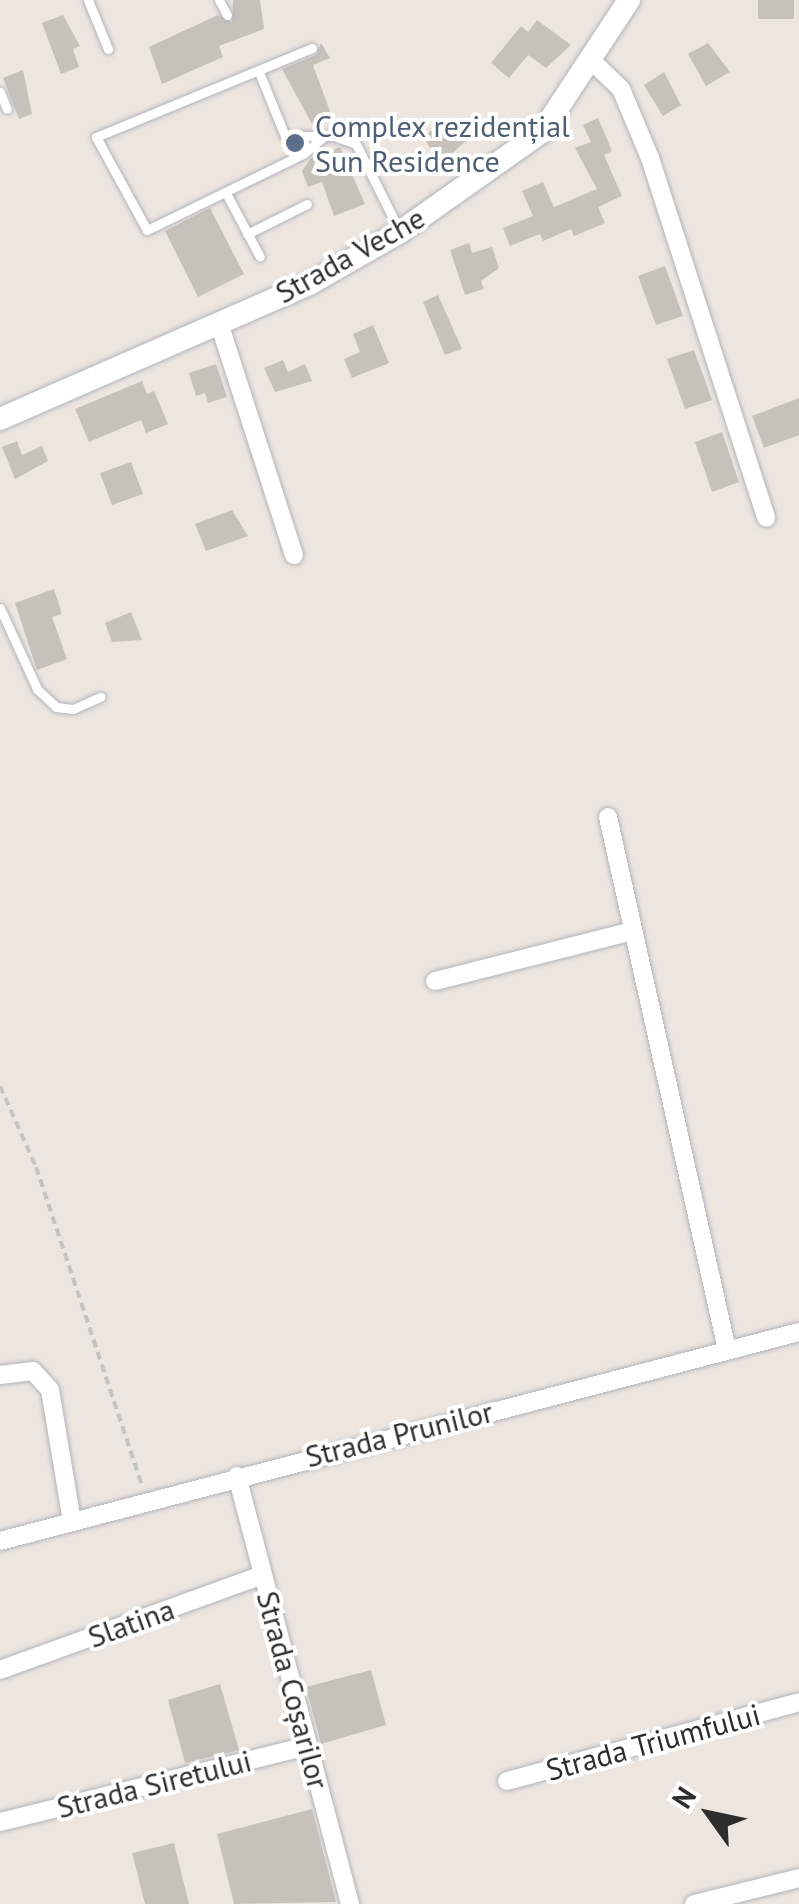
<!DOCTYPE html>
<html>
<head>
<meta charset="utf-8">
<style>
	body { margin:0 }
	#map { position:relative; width:799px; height:1904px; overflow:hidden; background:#ede6e0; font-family:"PT Sans",sans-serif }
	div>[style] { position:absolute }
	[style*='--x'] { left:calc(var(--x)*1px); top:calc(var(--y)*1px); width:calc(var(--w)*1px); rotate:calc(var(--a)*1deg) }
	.building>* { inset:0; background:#c6c1bb }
	.path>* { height:4px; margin-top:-2px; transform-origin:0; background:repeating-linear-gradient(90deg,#c4c4c4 0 8px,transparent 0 13px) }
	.roads { filter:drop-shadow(0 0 2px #b1b4bc) drop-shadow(0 0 2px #b1b4bc) }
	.service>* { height:9px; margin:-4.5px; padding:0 4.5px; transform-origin:4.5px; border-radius:4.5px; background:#fff }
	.minor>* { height:18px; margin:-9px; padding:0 9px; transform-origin:9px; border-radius:9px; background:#fff }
	.tertiary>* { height:22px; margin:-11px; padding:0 11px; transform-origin:11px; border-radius:11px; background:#fff }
	.dots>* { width:28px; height:28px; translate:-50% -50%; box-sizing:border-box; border:5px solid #fff; border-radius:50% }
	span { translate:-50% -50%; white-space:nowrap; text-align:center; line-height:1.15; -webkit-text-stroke:8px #fff; paint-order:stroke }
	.service-label { font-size:30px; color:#4e5e75 }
	.left { translate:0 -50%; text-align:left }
	.street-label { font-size:30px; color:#2d2d2d }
	.north { position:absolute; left:659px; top:1764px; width:100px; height:100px; -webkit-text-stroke:8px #fff; paint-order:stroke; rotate:303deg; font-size:28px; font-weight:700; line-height:40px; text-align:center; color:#2d2d2d }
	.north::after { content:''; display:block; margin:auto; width:35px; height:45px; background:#2d2d2d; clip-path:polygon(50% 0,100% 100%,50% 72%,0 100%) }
</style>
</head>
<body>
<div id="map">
	<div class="building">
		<div style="clip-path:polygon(233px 0,260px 0,264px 29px,219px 46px,223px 57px,162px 84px,149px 47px,218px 15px,232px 22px)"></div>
		<div style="clip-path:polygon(758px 0,794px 0,794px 19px,758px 19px)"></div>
		<div style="clip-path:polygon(63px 15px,80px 46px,73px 49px,79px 67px,61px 74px,42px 23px)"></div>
		<div style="clip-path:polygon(537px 20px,571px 45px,546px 68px,528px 55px,509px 78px,491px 63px,521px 26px,528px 32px)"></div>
		<div style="clip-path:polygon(321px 43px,330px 58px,313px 65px,331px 114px,312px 124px,282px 69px,316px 55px)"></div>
		<div style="clip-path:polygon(708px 43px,730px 72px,706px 86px,688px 54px)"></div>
		<div style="clip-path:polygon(23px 70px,32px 114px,19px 119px,3px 78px)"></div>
		<div style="clip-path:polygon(664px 72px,681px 105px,663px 116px,644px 85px)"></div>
		<div style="clip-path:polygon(452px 118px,466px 141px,440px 164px,423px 136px)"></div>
		<div style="clip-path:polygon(598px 118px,612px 151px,604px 155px,622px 196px,598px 207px,605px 223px,574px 236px,571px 229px,543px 241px,540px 234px,510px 246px,503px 228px,533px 216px,522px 191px,543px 182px,554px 207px,597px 189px,575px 148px,591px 142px,583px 125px)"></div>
		<div style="clip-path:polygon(340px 147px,365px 204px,334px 216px,322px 182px,308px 187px,302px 171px,311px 158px)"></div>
		<div style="clip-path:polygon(210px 208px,244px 274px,198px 297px,165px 231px)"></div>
		<div style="clip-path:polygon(469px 243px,472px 253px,492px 247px,499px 268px,481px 281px,484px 289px,465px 295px,450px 250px)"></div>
		<div style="clip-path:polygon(665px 266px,683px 316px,656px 325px,638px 276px)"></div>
		<div style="clip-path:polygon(438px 295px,462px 349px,445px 355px,423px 302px)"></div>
		<div style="clip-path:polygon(373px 325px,389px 363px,352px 378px,344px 359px,360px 352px,353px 334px)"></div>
		<div style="clip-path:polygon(694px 350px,712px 400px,685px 409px,667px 359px)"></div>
		<div style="clip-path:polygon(283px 360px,288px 372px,305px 364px,312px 381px,275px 392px,264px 368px)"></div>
		<div style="clip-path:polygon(216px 364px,227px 397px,208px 403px,205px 393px,196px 396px,189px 373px)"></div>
		<div style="clip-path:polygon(142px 381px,147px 394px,154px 391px,168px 424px,146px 433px,141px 420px,89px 442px,75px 409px)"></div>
		<div style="clip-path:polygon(799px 398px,799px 435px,764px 448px,752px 416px)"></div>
		<div style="clip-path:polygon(722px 432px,739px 482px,712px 492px,695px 442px)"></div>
		<div style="clip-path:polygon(17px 441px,22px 455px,42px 446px,48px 461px,15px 479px,2px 447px)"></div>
		<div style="clip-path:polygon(131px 462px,143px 494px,112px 505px,100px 473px)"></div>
		<div style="clip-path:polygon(232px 510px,248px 536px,206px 551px,195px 524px)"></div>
		<div style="clip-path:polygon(54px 589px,62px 614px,52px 617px,67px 659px,37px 670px,15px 603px)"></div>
		<div style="clip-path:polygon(131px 612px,142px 640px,112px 642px,105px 623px)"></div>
		<div style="clip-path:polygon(371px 1670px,386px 1725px,321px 1744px,306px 1687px)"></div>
		<div style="clip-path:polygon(220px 1684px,239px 1750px,185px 1763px,168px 1700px)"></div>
		<div style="clip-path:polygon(312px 1809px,336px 1902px,234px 1904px,217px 1834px)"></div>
		<div style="clip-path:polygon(174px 1843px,189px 1904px,145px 1904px,132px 1853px)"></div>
	</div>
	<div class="path">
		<div style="--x:0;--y:1086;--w:89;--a:66"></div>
		<div style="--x:36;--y:1167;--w:338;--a:71.6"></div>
	</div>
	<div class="roads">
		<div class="service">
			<div style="--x:88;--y:0;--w:53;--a:67.8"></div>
			<div style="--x:219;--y:0;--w:17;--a:62"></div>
			<div style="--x:312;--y:48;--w:234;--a:157.6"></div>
			<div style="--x:96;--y:137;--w:106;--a:61.3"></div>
			<div style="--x:147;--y:230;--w:174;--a:-26"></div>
			<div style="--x:303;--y:154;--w:26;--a:-40"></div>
			<div style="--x:259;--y:72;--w:69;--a:67.9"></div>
			<div style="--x:285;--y:136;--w:49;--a:0"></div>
			<div style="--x:334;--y:136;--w:23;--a:20"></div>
			<div style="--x:356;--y:144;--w:98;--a:63.4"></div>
			<div style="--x:0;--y:92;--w:18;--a:68"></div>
			<div style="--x:226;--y:193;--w:72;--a:62"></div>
			<div style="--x:247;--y:234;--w:67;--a:-26.6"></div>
			<div style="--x:0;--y:608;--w:89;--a:65.4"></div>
			<div style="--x:37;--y:689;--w:26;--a:43"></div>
			<div style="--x:56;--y:707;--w:17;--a:7"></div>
			<div style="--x:73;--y:709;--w:30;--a:-24"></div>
		</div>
		<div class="minor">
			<div style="--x:593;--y:62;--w:39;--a:44"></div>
			<div style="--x:621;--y:89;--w:75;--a:67.2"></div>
			<div style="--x:650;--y:158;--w:378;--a:72.1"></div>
			<div style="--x:219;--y:323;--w:244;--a:72.1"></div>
			<div style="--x:608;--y:817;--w:546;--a:77.41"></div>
			<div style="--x:435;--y:981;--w:204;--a:-14.2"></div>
			<div style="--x:0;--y:1375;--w:33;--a:-7"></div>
			<div style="--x:33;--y:1371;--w:25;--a:48"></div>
			<div style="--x:50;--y:1390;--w:134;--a:80.5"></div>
			<div style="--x:237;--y:1476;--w:443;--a:75.2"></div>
			<div style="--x:0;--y:1541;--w:826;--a:-14.66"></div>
			<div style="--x:0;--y:1670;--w:279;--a:-19.9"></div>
			<div style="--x:507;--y:1781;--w:302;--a:-15.1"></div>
			<div style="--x:0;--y:1822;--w:316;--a:-13.9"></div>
			<div style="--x:694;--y:1904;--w:108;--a:-13.9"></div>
		</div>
		<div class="tertiary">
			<div style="--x:0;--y:419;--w:339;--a:-23.6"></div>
			<div style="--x:311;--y:283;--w:103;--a:-29.8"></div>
			<div style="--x:400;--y:232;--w:174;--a:-35.2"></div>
			<div style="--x:542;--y:132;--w:158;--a:-56.6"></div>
		</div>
	</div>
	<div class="dots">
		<div style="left:295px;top:143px;background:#5c6f8a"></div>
	</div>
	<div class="service-label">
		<span class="left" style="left:315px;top:143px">Complex rezidențial<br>Sun Residence</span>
	</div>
	<div class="street-label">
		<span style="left:350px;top:255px;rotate:-29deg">Strada Veche</span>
		<span style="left:399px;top:1434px;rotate:-14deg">Strada Prunilor</span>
		<span style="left:131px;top:1623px;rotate:-20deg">Slatina</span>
		<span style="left:293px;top:1690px;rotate:75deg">Strada Coșarilor</span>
		<span style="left:653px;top:1742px;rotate:-15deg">Strada Triumfului</span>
		<span style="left:154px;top:1784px;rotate:-14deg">Strada Siretului</span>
	</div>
	<div class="north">N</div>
</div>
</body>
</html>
